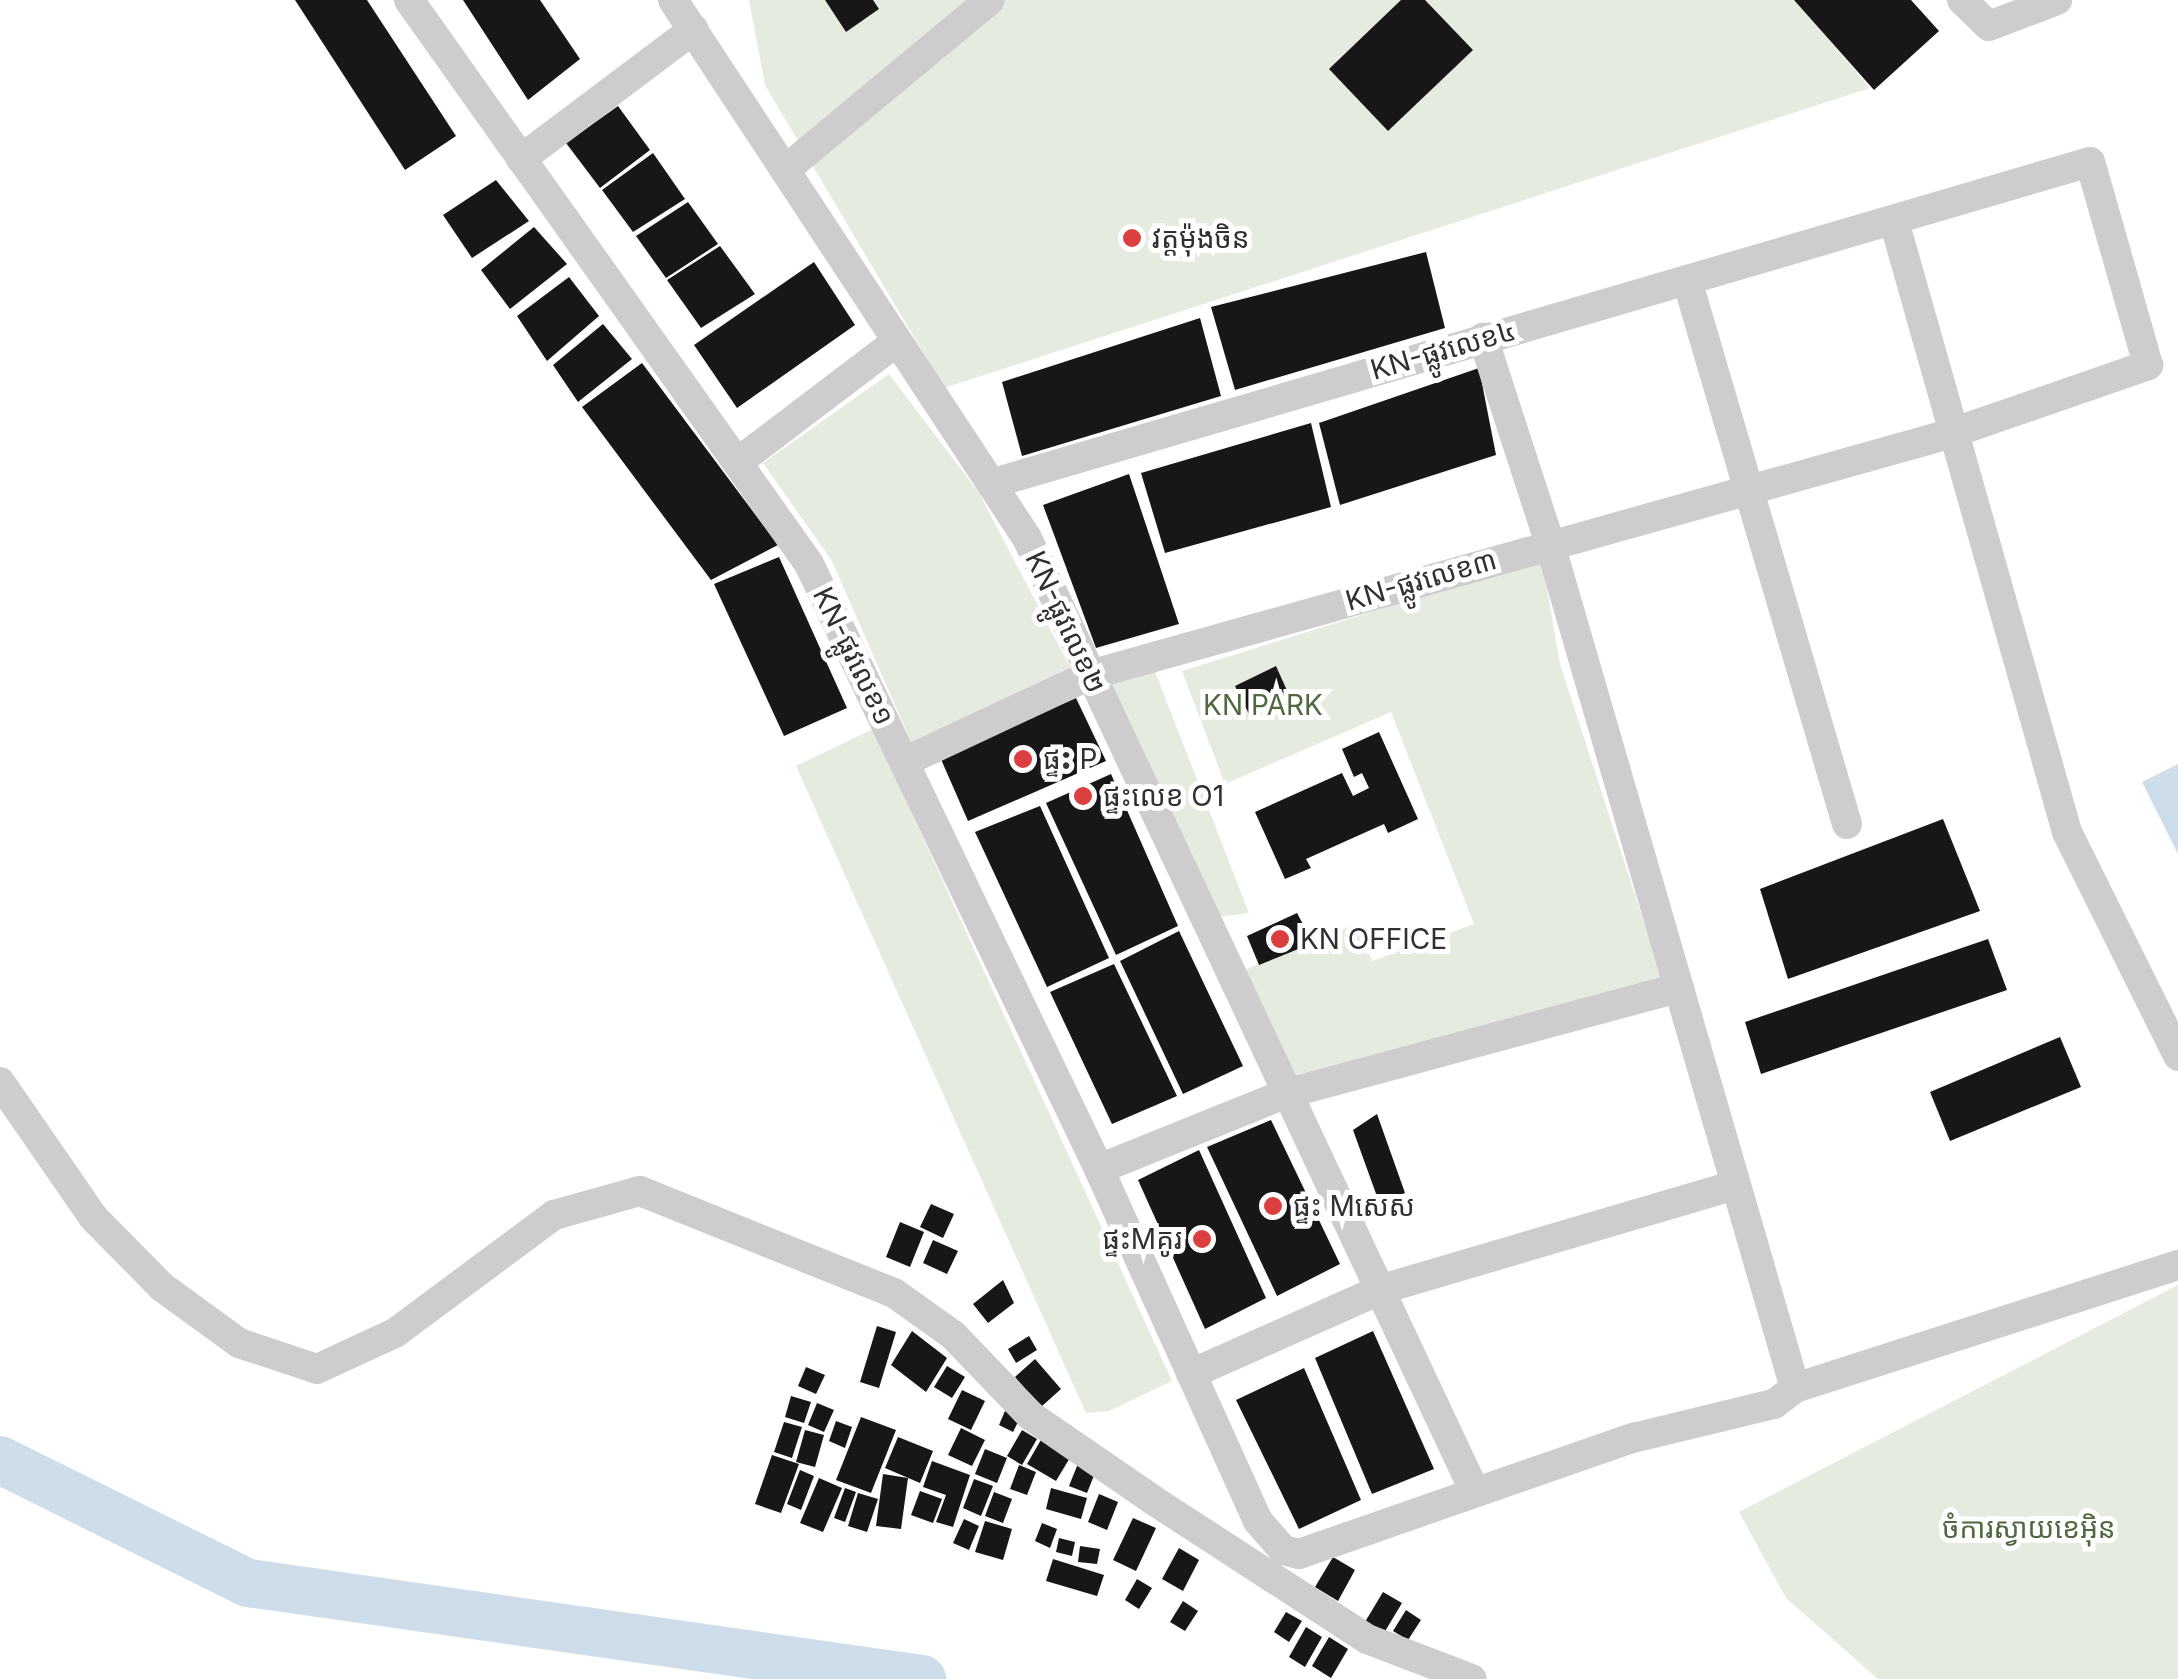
<!DOCTYPE html>
<html>
<head>
<meta charset="utf-8">
<style>
	body { margin:0 }
	#map { position:relative; width:2178px; height:1679px; overflow:hidden; background:#fff; font-family:Inter,"Noto Sans Khmer",sans-serif }
	div>[style] { position:absolute }
	[style*='--x'] { left:calc(var(--x)*1px); top:calc(var(--y)*1px); width:calc(var(--w)*1px); rotate:calc(var(--a)*1deg) }
	.green>* { inset:0; background:#e5ecdf }
	.water>* { inset:0; background:#cdddea }
	.river>* { height:48px; margin:-24px; padding:0 24px; transform-origin:24px; border-radius:24px; background:#cdddea }
	.building>* { inset:0; background:#171717 }
	.minor>* { height:30px; margin:-15px; padding:0 15px; transform-origin:15px; border-radius:15px; background:#cdcdcd }
	.dots>* { width:28px; height:28px; translate:-50% -50%; box-sizing:border-box; border:5px solid #fff; border-radius:50% }
	span { translate:-50% -50%; white-space:nowrap; text-align:center; line-height:1.15; -webkit-text-stroke:10px #fff; paint-order:stroke }
	.poi-label { font-size:28px; color:#303030 }
	.left { translate:0 -50%; text-align:left }
	.right { translate:-100% -50%; text-align:right }
	.street-label { font-size:28px; color:#303030 }
	.park-label { font-size:28px; color:#506940 }
</style>
</head>
<body>
<div id="map">
	<div class="green">
		<div style="clip-path:polygon(749px 0,1795px 0,1870px 88px,944px 388px,765px 85px)"></div>
		<div style="clip-path:polygon(889px 374px,979px 493px,1070px 667px,912px 744px,832px 561px,763px 463px)"></div>
		<div style="clip-path:polygon(1542px 559px,1560px 664px,1662px 978px,1287px 1086px,1230px 976px,1358px 923px,1372px 961px,1474px 924px,1391px 712px,1225px 784px,1182px 671px)"></div>
		<div style="clip-path:polygon(1154px 669px,1249px 913px,1209px 918px,1103px 683px)"></div>
		<div style="clip-path:polygon(873px 729px,1172px 1381px,1109px 1411px,1086px 1413px,796px 766px)"></div>
		<div style="clip-path:polygon(2178px 1285px,2178px 1679px,1878px 1679px,1786px 1598px,1739px 1512px)"></div>
	</div>
	<div class="water">
		<div style="clip-path:polygon(2178px 764px,2178px 854px,2142px 782px)"></div>
	</div>
	<div class="river">
		<div style="--x:0;--y:1460;--w:277;--a:26.4"></div>
		<div style="--x:248;--y:1583;--w:681;--a:8.11"></div>
	</div>
	<div class="building">
		<div style="clip-path:polygon(295px 0,367px 0,456px 136px,405px 170px)"></div>
		<div style="clip-path:polygon(463px 0,540px 0,580px 59px,528px 100px)"></div>
		<div style="clip-path:polygon(825px 0,873px 0,879px 9px,846px 32px)"></div>
		<div style="clip-path:polygon(1401px 0,1425px 0,1473px 50px,1388px 131px,1329px 69px)"></div>
		<div style="clip-path:polygon(1794px 0,1911px 0,1939px 31px,1874px 90px)"></div>
		<div style="clip-path:polygon(618px 106px,650px 150px,600px 188px,566px 143px)"></div>
		<div style="clip-path:polygon(653px 153px,685px 199px,633px 232px,602px 190px)"></div>
		<div style="clip-path:polygon(496px 180px,529px 221px,472px 258px,443px 215px)"></div>
		<div style="clip-path:polygon(688px 202px,718px 244px,666px 278px,636px 236px)"></div>
		<div style="clip-path:polygon(534px 227px,567px 264px,510px 309px,481px 270px)"></div>
		<div style="clip-path:polygon(720px 246px,755px 294px,701px 328px,667px 280px)"></div>
		<div style="clip-path:polygon(1426px 252px,1445px 328px,1235px 390px,1211px 307px)"></div>
		<div style="clip-path:polygon(814px 262px,855px 325px,737px 408px,694px 345px)"></div>
		<div style="clip-path:polygon(569px 277px,599px 316px,547px 361px,517px 316px)"></div>
		<div style="clip-path:polygon(1200px 318px,1221px 396px,1022px 456px,1002px 382px)"></div>
		<div style="clip-path:polygon(603px 324px,632px 359px,578px 402px,553px 365px)"></div>
		<div style="clip-path:polygon(642px 363px,778px 545px,711px 580px,582px 407px)"></div>
		<div style="clip-path:polygon(1479px 368px,1496px 455px,1340px 505px,1319px 423px)"></div>
		<div style="clip-path:polygon(1311px 423px,1331px 507px,1165px 553px,1141px 473px)"></div>
		<div style="clip-path:polygon(1129px 474px,1179px 624px,1096px 648px,1043px 505px)"></div>
		<div style="clip-path:polygon(779px 557px,847px 708px,784px 736px,714px 584px)"></div>
		<div style="clip-path:polygon(1276px 666px,1289px 695px,1249px 714px,1235px 686px)"></div>
		<div style="clip-path:polygon(1076px 698px,1106px 761px,968px 821px,940px 757px)"></div>
		<div style="clip-path:polygon(1379px 732px,1418px 819px,1388px 833px,1384px 824px,1306px 859px,1311px 868px,1285px 879px,1255px 812px,1342px 773px,1353px 796px,1369px 788px,1362px 773px,1354px 777px,1342px 749px)"></div>
		<div style="clip-path:polygon(1111px 774px,1178px 926px,1116px 955px,1046px 803px)"></div>
		<div style="clip-path:polygon(1040px 806px,1109px 958px,1047px 987px,975px 832px)"></div>
		<div style="clip-path:polygon(1943px 819px,1980px 911px,1788px 979px,1760px 889px)"></div>
		<div style="clip-path:polygon(1297px 913px,1313px 943px,1259px 965px,1247px 936px)"></div>
		<div style="clip-path:polygon(1179px 931px,1243px 1066px,1183px 1094px,1120px 961px)"></div>
		<div style="clip-path:polygon(1988px 939px,2007px 990px,1761px 1074px,1745px 1022px)"></div>
		<div style="clip-path:polygon(1114px 964px,1177px 1096px,1112px 1124px,1050px 992px)"></div>
		<div style="clip-path:polygon(2060px 1037px,2081px 1087px,1950px 1141px,1930px 1092px)"></div>
		<div style="clip-path:polygon(1377px 1114px,1405px 1193px,1379px 1202px,1353px 1130px)"></div>
		<div style="clip-path:polygon(1271px 1120px,1340px 1264px,1277px 1296px,1207px 1147px)"></div>
		<div style="clip-path:polygon(1199px 1150px,1266px 1298px,1205px 1329px,1138px 1180px)"></div>
		<div style="clip-path:polygon(931px 1204px,954px 1214px,943px 1238px,920px 1227px)"></div>
		<div style="clip-path:polygon(900px 1222px,924px 1232px,910px 1267px,886px 1257px)"></div>
		<div style="clip-path:polygon(933px 1240px,958px 1251px,947px 1274px,923px 1263px)"></div>
		<div style="clip-path:polygon(1003px 1280px,1014px 1303px,988px 1323px,973px 1304px)"></div>
		<div style="clip-path:polygon(877px 1326px,896px 1332px,879px 1388px,860px 1382px)"></div>
		<div style="clip-path:polygon(912px 1331px,947px 1358px,926px 1392px,891px 1365px)"></div>
		<div style="clip-path:polygon(1373px 1331px,1434px 1469px,1372px 1494px,1315px 1358px)"></div>
		<div style="clip-path:polygon(1029px 1336px,1037px 1350px,1016px 1363px,1008px 1349px)"></div>
		<div style="clip-path:polygon(1035px 1359px,1061px 1389px,1041px 1407px,1015px 1377px)"></div>
		<div style="clip-path:polygon(947px 1366px,965px 1377px,952px 1398px,934px 1387px)"></div>
		<div style="clip-path:polygon(806px 1367px,825px 1375px,816px 1394px,798px 1386px)"></div>
		<div style="clip-path:polygon(1304px 1368px,1361px 1500px,1299px 1529px,1236px 1400px)"></div>
		<div style="clip-path:polygon(962px 1390px,985px 1401px,971px 1430px,948px 1419px)"></div>
		<div style="clip-path:polygon(791px 1396px,811px 1402px,804px 1423px,785px 1417px)"></div>
		<div style="clip-path:polygon(817px 1403px,834px 1410px,824px 1432px,808px 1425px)"></div>
		<div style="clip-path:polygon(1005px 1411px,1020px 1418px,1013px 1432px,999px 1425px)"></div>
		<div style="clip-path:polygon(861px 1417px,896px 1430px,871px 1493px,836px 1480px)"></div>
		<div style="clip-path:polygon(836px 1421px,852px 1427px,845px 1448px,829px 1441px)"></div>
		<div style="clip-path:polygon(784px 1422px,802px 1427px,792px 1458px,774px 1452px)"></div>
		<div style="clip-path:polygon(961px 1428px,985px 1440px,972px 1466px,948px 1455px)"></div>
		<div style="clip-path:polygon(805px 1430px,824px 1435px,815px 1467px,796px 1462px)"></div>
		<div style="clip-path:polygon(1022px 1430px,1037px 1439px,1022px 1465px,1007px 1456px)"></div>
		<div style="clip-path:polygon(898px 1437px,933px 1451px,920px 1483px,885px 1468px)"></div>
		<div style="clip-path:polygon(1042px 1438px,1071px 1456px,1056px 1481px,1027px 1464px)"></div>
		<div style="clip-path:polygon(985px 1449px,1007px 1458px,997px 1483px,975px 1474px)"></div>
		<div style="clip-path:polygon(772px 1455px,799px 1464px,781px 1513px,755px 1504px)"></div>
		<div style="clip-path:polygon(932px 1461px,970px 1475px,953px 1527px,936px 1522px,946px 1495px,923px 1487px)"></div>
		<div style="clip-path:polygon(1079px 1461px,1097px 1468px,1087px 1493px,1069px 1486px)"></div>
		<div style="clip-path:polygon(1019px 1465px,1036px 1472px,1027px 1495px,1010px 1489px)"></div>
		<div style="clip-path:polygon(800px 1470px,814px 1476px,801px 1510px,787px 1504px)"></div>
		<div style="clip-path:polygon(883px 1474px,908px 1478px,901px 1529px,876px 1526px)"></div>
		<div style="clip-path:polygon(819px 1478px,842px 1488px,823px 1532px,800px 1523px)"></div>
		<div style="clip-path:polygon(974px 1479px,993px 1486px,981px 1516px,963px 1508px)"></div>
		<div style="clip-path:polygon(845px 1488px,856px 1492px,845px 1522px,834px 1518px)"></div>
		<div style="clip-path:polygon(1051px 1488px,1087px 1498px,1081px 1519px,1046px 1509px)"></div>
		<div style="clip-path:polygon(920px 1491px,942px 1499px,933px 1523px,911px 1515px)"></div>
		<div style="clip-path:polygon(994px 1492px,1012px 1499px,1003px 1523px,985px 1516px)"></div>
		<div style="clip-path:polygon(858px 1493px,878px 1499px,867px 1532px,848px 1526px)"></div>
		<div style="clip-path:polygon(1099px 1494px,1118px 1502px,1107px 1530px,1088px 1522px)"></div>
		<div style="clip-path:polygon(1133px 1518px,1156px 1528px,1136px 1571px,1113px 1560px)"></div>
		<div style="clip-path:polygon(964px 1519px,979px 1526px,969px 1550px,953px 1543px)"></div>
		<div style="clip-path:polygon(985px 1521px,1012px 1529px,1003px 1560px,975px 1552px)"></div>
		<div style="clip-path:polygon(1042px 1523px,1057px 1529px,1050px 1548px,1035px 1541px)"></div>
		<div style="clip-path:polygon(1059px 1538px,1075px 1542px,1072px 1556px,1056px 1552px)"></div>
		<div style="clip-path:polygon(1080px 1546px,1100px 1549px,1097px 1564px,1078px 1562px)"></div>
		<div style="clip-path:polygon(1179px 1548px,1199px 1560px,1183px 1591px,1162px 1579px)"></div>
		<div style="clip-path:polygon(1333px 1557px,1355px 1570px,1338px 1601px,1315px 1587px)"></div>
		<div style="clip-path:polygon(1053px 1559px,1104px 1575px,1097px 1596px,1046px 1581px)"></div>
		<div style="clip-path:polygon(1137px 1579px,1152px 1588px,1139px 1609px,1125px 1600px)"></div>
		<div style="clip-path:polygon(1383px 1592px,1402px 1603px,1384px 1633px,1365px 1622px)"></div>
		<div style="clip-path:polygon(1183px 1601px,1198px 1611px,1185px 1631px,1170px 1622px)"></div>
		<div style="clip-path:polygon(1406px 1610px,1421px 1620px,1408px 1640px,1393px 1631px)"></div>
		<div style="clip-path:polygon(1286px 1612px,1302px 1621px,1289px 1642px,1274px 1632px)"></div>
		<div style="clip-path:polygon(1306px 1627px,1322px 1637px,1305px 1667px,1289px 1657px)"></div>
		<div style="clip-path:polygon(1329px 1637px,1348px 1649px,1331px 1678px,1312px 1666px)"></div>
	</div>
	<div class="minor">
		<div style="--x:409;--y:0;--w:691;--a:54.65"></div>
		<div style="--x:809;--y:564;--w:671;--a:64.39"></div>
		<div style="--x:1099;--y:1169;--w:386;--a:65.7"></div>
		<div style="--x:1258;--y:1521;--w:38;--a:49"></div>
		<div style="--x:1283;--y:1550;--w:16;--a:14"></div>
		<div style="--x:1299;--y:1554;--w:354;--a:-19.2"></div>
		<div style="--x:1633;--y:1438;--w:145;--a:-13.6"></div>
		<div style="--x:1774;--y:1404;--w:26;--a:-37"></div>
		<div style="--x:1795;--y:1388;--w:879;--a:-106.19"></div>
		<div style="--x:1550;--y:544;--w:217;--a:-108"></div>
		<div style="--x:673;--y:0;--w:644;--a:56.66"></div>
		<div style="--x:1027;--y:538;--w:1054;--a:64.85"></div>
		<div style="--x:1962;--y:0;--w:37;--a:44"></div>
		<div style="--x:1989;--y:26;--w:73;--a:-20.9"></div>
		<div style="--x:521;--y:159;--w:216;--a:-36.9"></div>
		<div style="--x:785;--y:170;--w:266;--a:-39.7"></div>
		<div style="--x:1894;--y:221;--w:635;--a:74.19"></div>
		<div style="--x:2067;--y:832;--w:250;--a:63.6"></div>
		<div style="--x:1687;--y:280;--w:567;--a:73.61"></div>
		<div style="--x:738;--y:462;--w:198;--a:-37.2"></div>
		<div style="--x:906;--y:761;--w:203;--a:-25.1"></div>
		<div style="--x:1090;--y:675;--w:892;--a:-15.67"></div>
		<div style="--x:1949;--y:434;--w:211;--a:-19.1"></div>
		<div style="--x:2148;--y:365;--w:211;--a:-105.9"></div>
		<div style="--x:2090;--y:162;--w:1142;--a:163.68"></div>
		<div style="--x:0;--y:1082;--w:164;--a:55.4"></div>
		<div style="--x:93;--y:1217;--w:98;--a:45.4"></div>
		<div style="--x:162;--y:1287;--w:95;--a:36"></div>
		<div style="--x:239;--y:1343;--w:82;--a:18.4"></div>
		<div style="--x:317;--y:1369;--w:86;--a:-24.8"></div>
		<div style="--x:395;--y:1333;--w:198;--a:-36.6"></div>
		<div style="--x:554;--y:1215;--w:89;--a:-15.6"></div>
		<div style="--x:640;--y:1191;--w:274;--a:21.9"></div>
		<div style="--x:894;--y:1293;--w:72;--a:35.4"></div>
		<div style="--x:953;--y:1335;--w:112;--a:46.1"></div>
		<div style="--x:1031;--y:1416;--w:148;--a:34.5"></div>
		<div style="--x:1153;--y:1500;--w:255;--a:33"></div>
		<div style="--x:1367;--y:1639;--w:112;--a:20.9"></div>
		<div style="--x:1099;--y:1169;--w:201;--a:-22"></div>
		<div style="--x:1285;--y:1094;--w:408;--a:-15.1"></div>
		<div style="--x:1191;--y:1374;--w:209;--a:-24"></div>
		<div style="--x:1382;--y:1289;--w:368;--a:-16.4"></div>
		<div style="--x:1795;--y:1388;--w:402;--a:-17.8"></div>
	</div>
	<div class="dots">
		<div style="left:1132px;top:238px;background:#db3f3f"></div>
		<div style="left:1023px;top:759px;background:#db3f3f"></div>
		<div style="left:1083px;top:796px;background:#db3f3f"></div>
		<div style="left:1280px;top:939px;background:#db3f3f"></div>
		<div style="left:1273px;top:1206px;background:#db3f3f"></div>
		<div style="left:1202px;top:1239px;background:#db3f3f"></div>
	</div>
	<div class="poi-label">
		<span class="left" style="left:1152px;top:238px">វត្តម៉ុងចិន</span>
		<span class="left" style="left:1043px;top:759px">ផ្ទះ P</span>
		<span class="left" style="left:1103px;top:796px">ផ្ទះលេខ O1</span>
		<span class="left" style="left:1300px;top:939px">KN OFFICE</span>
		<span class="left" style="left:1293px;top:1206px">ផ្ទះ Mសេស</span>
		<span class="right" style="left:1182px;top:1239px">ផ្ទះMគូរ</span>
	</div>
	<div class="street-label">
		<span style="left:1443px;top:350px;rotate:-16deg">KN-ផ្លូវលេខ៤</span>
		<span style="left:1421px;top:580px;rotate:-16deg">KN-ផ្លូវលេខ៣</span>
		<span style="left:1066px;top:622px;rotate:65deg">KN-ផ្លូវលេខ២</span>
		<span style="left:854px;top:656px;rotate:64deg">KN-ផ្លូវលេខ១</span>
	</div>
	<div class="park-label">
		<span style="left:1263px;top:705px">KN PARK</span>
		<span style="left:2029px;top:1528px">ចំការស្វាយខេអ៊ិន</span>
	</div>
</div>
</body>
</html>
